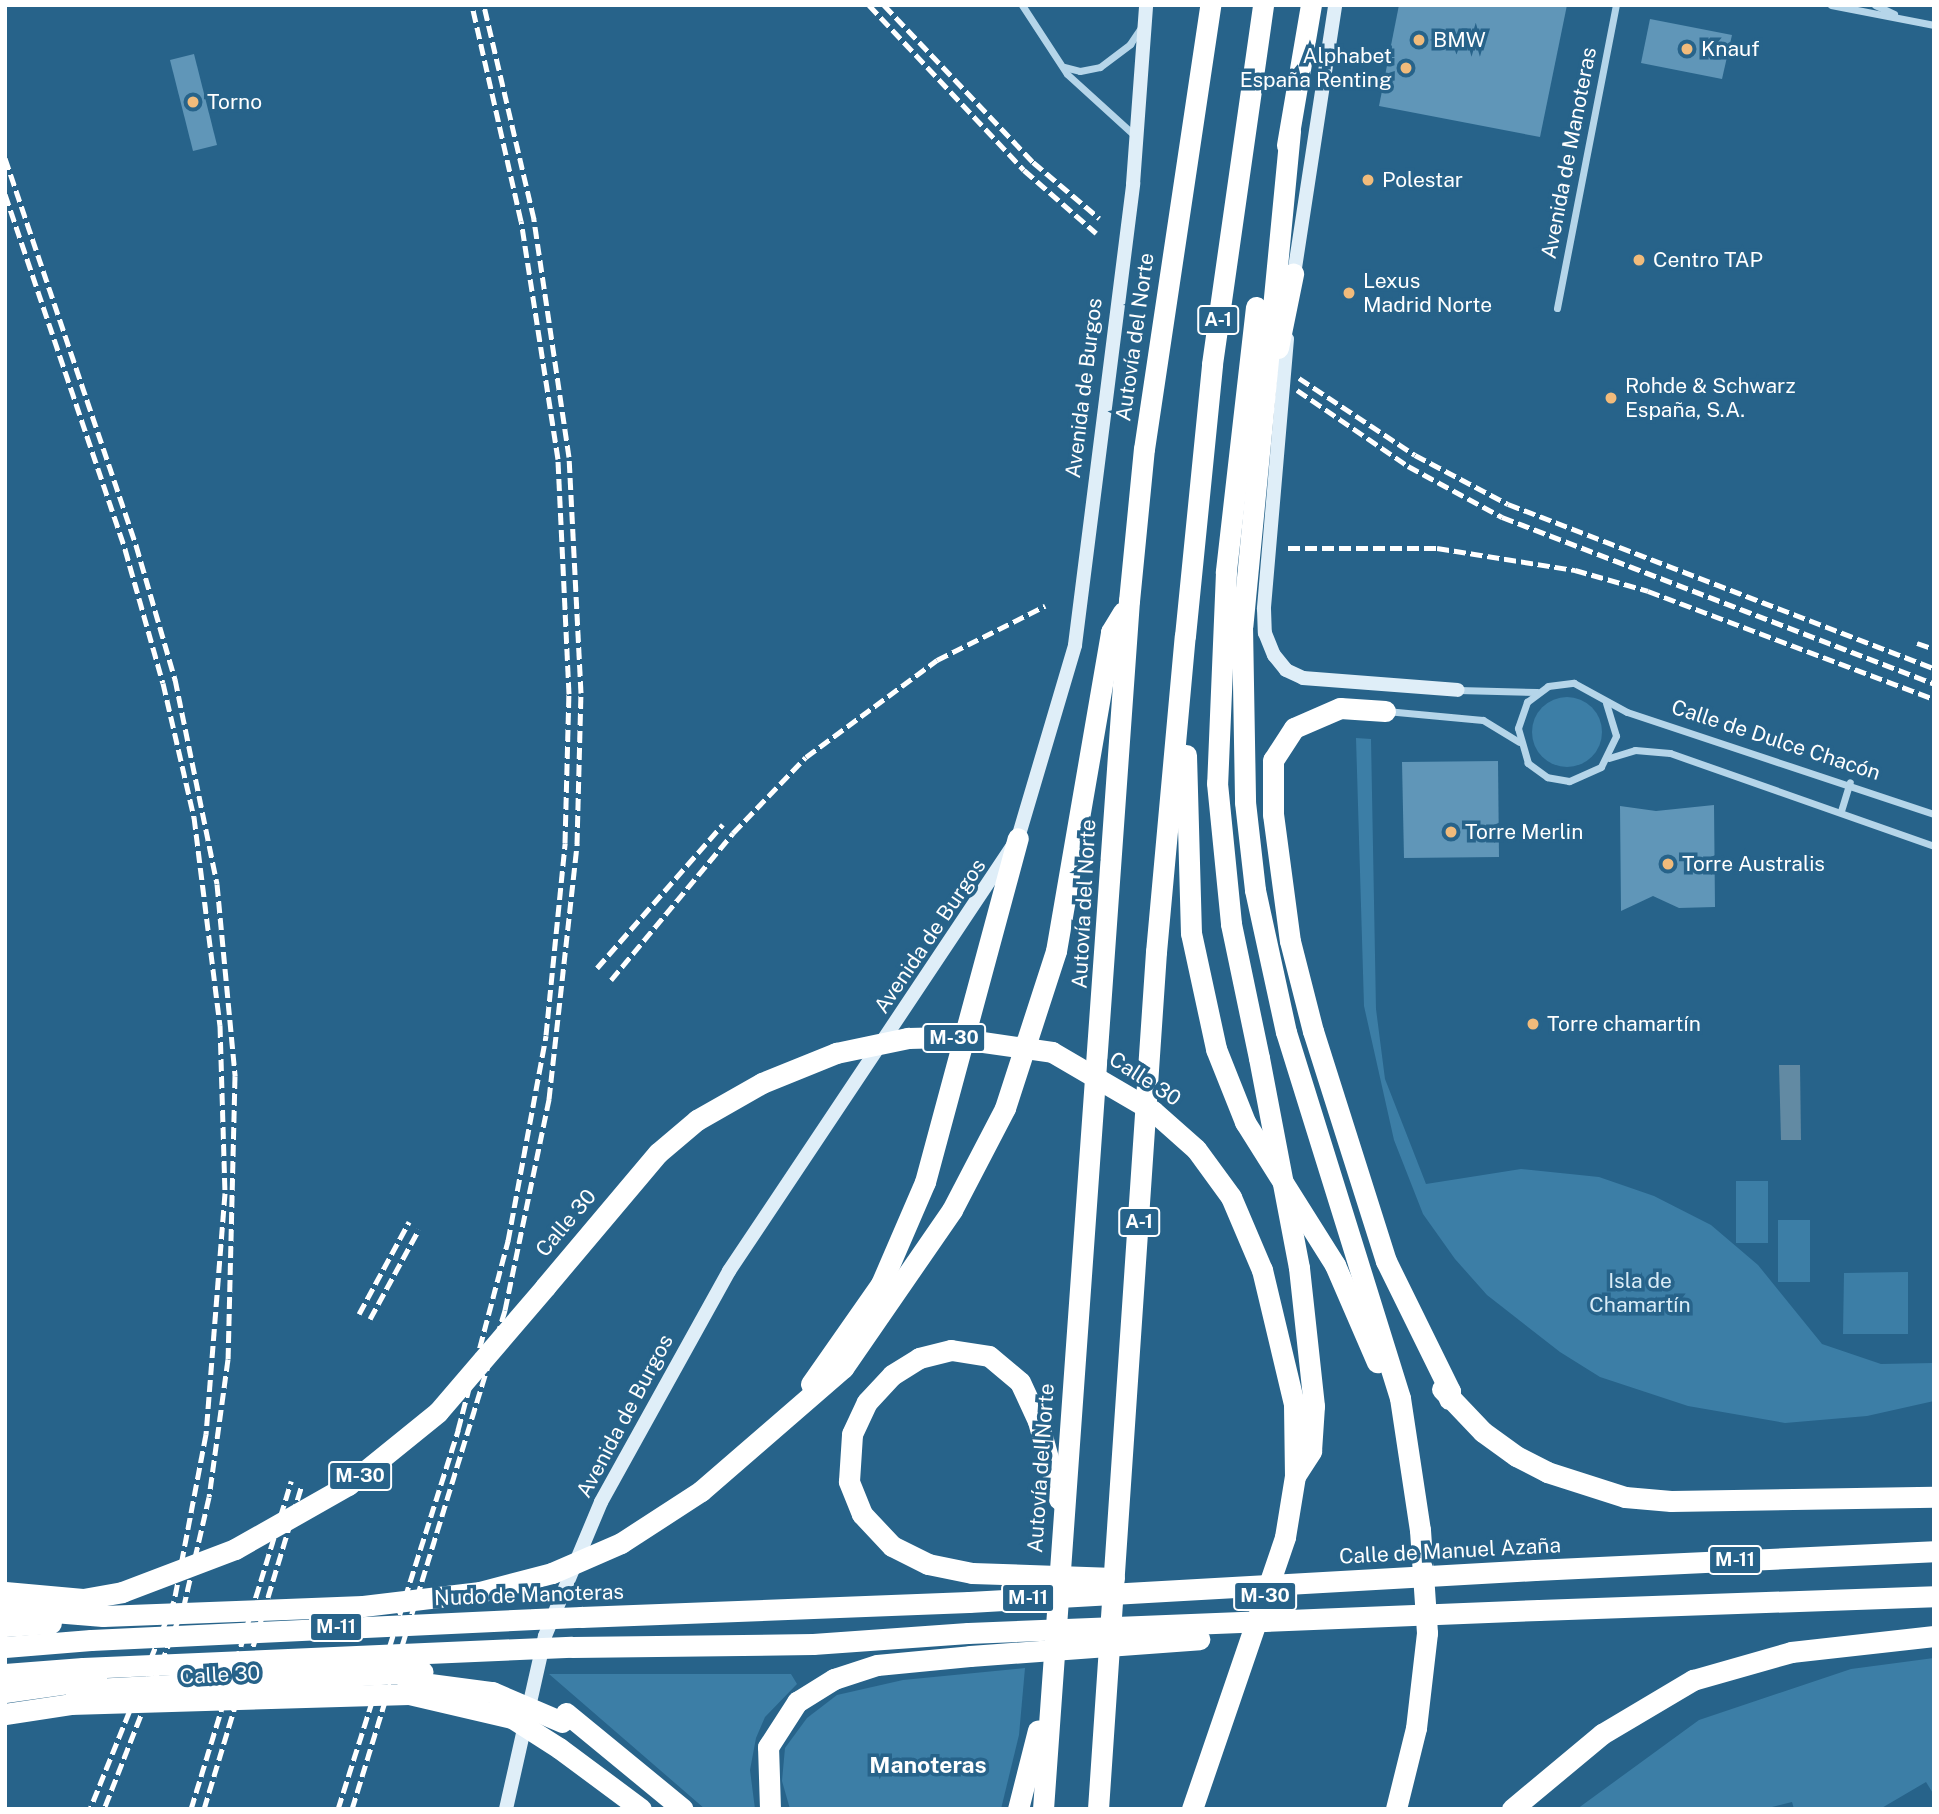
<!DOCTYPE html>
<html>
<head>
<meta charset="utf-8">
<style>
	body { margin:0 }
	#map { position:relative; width:1939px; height:1814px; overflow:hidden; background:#27638a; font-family:"Public Sans",sans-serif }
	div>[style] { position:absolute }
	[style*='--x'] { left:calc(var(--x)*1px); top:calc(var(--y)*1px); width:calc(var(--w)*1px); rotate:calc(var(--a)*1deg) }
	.green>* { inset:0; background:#3c7ea6 }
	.round { border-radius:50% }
	.water>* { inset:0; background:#628aa3 }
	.building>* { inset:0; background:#6096b8 }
	.street>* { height:7px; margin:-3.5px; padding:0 3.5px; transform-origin:3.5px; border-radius:3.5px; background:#b5d5e9 }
	.secondary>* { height:14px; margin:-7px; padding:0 7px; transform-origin:7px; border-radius:7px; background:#dfeef8 }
	.highway>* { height:21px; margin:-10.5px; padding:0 10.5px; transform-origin:10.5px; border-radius:10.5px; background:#fff }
	.rail>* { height:5px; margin-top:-2.5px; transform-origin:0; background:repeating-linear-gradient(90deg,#fff 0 12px,transparent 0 17px) }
	.highway-bridge>* { height:21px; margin:-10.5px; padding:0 10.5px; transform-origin:10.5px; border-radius:10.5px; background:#fff }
	.dots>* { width:19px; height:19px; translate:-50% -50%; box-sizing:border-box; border:4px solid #27638a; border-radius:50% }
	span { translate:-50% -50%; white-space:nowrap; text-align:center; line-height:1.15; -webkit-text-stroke:7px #27638a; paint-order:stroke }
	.shield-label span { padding:2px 5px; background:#27638a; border:2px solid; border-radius:5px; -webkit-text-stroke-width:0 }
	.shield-label { font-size:19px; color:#fff; font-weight:700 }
	.poi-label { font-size:21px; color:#fff }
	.left { translate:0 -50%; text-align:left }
	.right { translate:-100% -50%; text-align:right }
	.street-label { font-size:21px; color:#fff }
	.park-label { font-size:21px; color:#d9ecf7 }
	.neighbourhood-label { font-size:23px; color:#fff; font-weight:700 }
	.frame { position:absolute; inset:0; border:7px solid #fff; pointer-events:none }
</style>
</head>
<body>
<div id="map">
	<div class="green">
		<div class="round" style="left:1532px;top:697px;width:70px;height:70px"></div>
		<div style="clip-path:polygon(1356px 738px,1371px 739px,1376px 1009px,1385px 1079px,1426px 1184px,1521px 1169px,1599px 1177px,1654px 1196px,1711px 1225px,1758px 1265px,1822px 1344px,1881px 1364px,1934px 1363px,1934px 1401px,1867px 1416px,1785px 1423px,1688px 1406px,1600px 1377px,1560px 1352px,1487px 1295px,1455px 1259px,1423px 1214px,1394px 1140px,1364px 1006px)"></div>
		<div style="clip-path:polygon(1736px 1181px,1768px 1181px,1768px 1243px,1736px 1243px)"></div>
		<div style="clip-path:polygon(1778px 1220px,1810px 1220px,1810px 1282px,1778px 1282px)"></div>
		<div style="clip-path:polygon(1908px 1272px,1908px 1334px,1843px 1334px,1844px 1273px)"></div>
		<div style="clip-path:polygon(1934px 1658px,1934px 1795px,1926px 1782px,1880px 1809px,1794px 1809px,1792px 1802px,1764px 1809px,1577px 1809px,1699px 1720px,1851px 1669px)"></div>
		<div style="clip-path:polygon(1025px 1668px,1019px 1735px,1001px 1809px,790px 1809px,782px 1781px,785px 1748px,807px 1718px,837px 1695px,903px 1680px)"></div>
		<div style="clip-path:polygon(549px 1674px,791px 1674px,797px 1684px,765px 1717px,756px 1738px,750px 1770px,755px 1809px,705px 1809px)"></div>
	</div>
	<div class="water">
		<div style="clip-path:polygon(1779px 1065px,1800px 1065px,1801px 1140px,1781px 1140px)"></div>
	</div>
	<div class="building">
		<div style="clip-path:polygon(1399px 5px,1567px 5px,1540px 137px,1379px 106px)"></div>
		<div style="clip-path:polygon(1650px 19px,1732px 35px,1722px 79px,1641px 63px)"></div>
		<div style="clip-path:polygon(194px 54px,217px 145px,193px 151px,170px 60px)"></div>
		<div style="clip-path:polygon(1498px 761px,1499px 857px,1404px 858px,1402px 762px)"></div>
		<div style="clip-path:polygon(1714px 805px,1715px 907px,1679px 908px,1653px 896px,1621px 911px,1620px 806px,1656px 811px)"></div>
	</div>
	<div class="street">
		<div style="--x:1022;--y:5;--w:82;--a:56.9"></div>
		<div style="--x:1067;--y:74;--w:89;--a:42.3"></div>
		<div style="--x:1831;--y:5;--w:105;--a:11"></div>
		<div style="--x:1875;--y:5;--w:21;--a:25"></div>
		<div style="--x:1064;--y:67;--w:16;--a:14"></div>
		<div style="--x:1080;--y:71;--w:20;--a:-11"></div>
		<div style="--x:1100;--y:67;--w:38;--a:-37"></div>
		<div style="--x:1130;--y:44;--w:22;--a:-56"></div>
		<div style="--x:1557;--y:308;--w:309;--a:-79"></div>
		<div style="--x:1458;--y:690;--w:79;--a:1.5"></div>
		<div style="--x:1606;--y:703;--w:34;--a:73"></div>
		<div style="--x:1616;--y:736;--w:34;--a:116"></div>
		<div style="--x:1601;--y:767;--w:35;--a:156"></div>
		<div style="--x:1569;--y:781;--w:22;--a:-170"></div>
		<div style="--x:1547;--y:777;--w:24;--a:-144"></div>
		<div style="--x:1528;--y:763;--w:36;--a:-106"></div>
		<div style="--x:1518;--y:728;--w:28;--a:-71"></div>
		<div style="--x:1527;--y:702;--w:26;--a:-37"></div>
		<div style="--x:1548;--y:686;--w:26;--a:-7"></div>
		<div style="--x:1574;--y:683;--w:60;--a:28.7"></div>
		<div style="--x:1627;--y:712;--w:324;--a:18.4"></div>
		<div style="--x:1386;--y:711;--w:97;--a:5.3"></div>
		<div style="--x:1483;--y:720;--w:42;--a:31.4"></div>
		<div style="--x:1609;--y:758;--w:27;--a:-17"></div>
		<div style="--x:1635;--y:750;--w:35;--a:5"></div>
		<div style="--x:1670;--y:753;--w:280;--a:19.4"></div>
		<div style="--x:1841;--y:811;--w:30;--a:-73"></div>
	</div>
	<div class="secondary">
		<div style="--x:1293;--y:281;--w:279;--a:-81.3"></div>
		<div style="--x:1287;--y:339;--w:271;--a:94.9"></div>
		<div style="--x:1264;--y:609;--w:24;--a:88"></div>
		<div style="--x:1265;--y:633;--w:24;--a:68"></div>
		<div style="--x:1274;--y:655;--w:19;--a:51"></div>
		<div style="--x:1286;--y:670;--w:19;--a:25"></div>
		<div style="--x:1303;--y:678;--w:155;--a:4.4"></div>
		<div style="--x:506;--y:1809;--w:177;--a:-77.3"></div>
		<div style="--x:545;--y:1636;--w:145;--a:-67.3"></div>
		<div style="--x:601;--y:1502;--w:264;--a:-61"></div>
		<div style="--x:729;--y:1271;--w:521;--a:-56.28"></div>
		<div style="--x:1018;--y:838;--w:201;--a:-73.5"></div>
		<div style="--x:1075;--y:645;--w:465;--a:-82.8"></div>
		<div style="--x:1133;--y:184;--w:179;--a:-85.8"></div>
	</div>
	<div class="highway">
		<div style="--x:1290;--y:131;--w:497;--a:95.5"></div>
		<div style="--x:1242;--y:626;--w:176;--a:89"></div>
		<div style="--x:1245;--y:802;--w:89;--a:83.5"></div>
		<div style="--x:1255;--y:890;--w:145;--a:77.7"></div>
		<div style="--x:1286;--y:1032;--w:383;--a:72.7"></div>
		<div style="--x:1400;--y:1398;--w:134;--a:81.4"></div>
		<div style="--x:1420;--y:1530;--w:103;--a:86.1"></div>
		<div style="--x:1427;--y:1633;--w:96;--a:96.6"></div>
		<div style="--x:1416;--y:1728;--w:83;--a:103.9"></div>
		<div style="--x:1287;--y:145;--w:142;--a:-80.3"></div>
		<div style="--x:1256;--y:307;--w:267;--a:96.5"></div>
		<div style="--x:1226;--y:572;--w:211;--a:92.4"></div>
		<div style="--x:1217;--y:783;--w:142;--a:84.3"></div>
		<div style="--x:1231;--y:924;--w:137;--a:78.2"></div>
		<div style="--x:1278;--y:348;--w:76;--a:-78.5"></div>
		<div style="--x:1385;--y:711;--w:45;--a:-176.2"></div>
		<div style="--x:1340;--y:708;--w:50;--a:156.5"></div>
		<div style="--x:1294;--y:728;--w:38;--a:123"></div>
		<div style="--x:1273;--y:760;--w:54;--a:90"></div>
		<div style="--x:1273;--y:814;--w:128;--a:82.4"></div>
		<div style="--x:1290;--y:941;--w:93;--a:75.7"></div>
		<div style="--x:1313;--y:1031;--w:241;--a:72.4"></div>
		<div style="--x:1386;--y:1261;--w:145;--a:63.8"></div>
		<div style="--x:1450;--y:1391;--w:8;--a:97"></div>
		<div style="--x:1186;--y:755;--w:178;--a:88.4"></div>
		<div style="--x:1191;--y:933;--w:119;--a:77.8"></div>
		<div style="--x:1216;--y:1049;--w:79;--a:68.3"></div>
		<div style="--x:1245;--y:1122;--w:169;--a:57.8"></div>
		<div style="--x:1335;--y:1265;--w:106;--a:66.6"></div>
		<div style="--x:545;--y:1287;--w:175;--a:-49.9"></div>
		<div style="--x:658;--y:1153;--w:51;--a:-40.2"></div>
		<div style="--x:811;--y:1384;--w:122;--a:-55"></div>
		<div style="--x:881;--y:1284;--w:111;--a:-66.7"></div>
		<div style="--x:925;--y:1182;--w:356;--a:-74.9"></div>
		<div style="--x:1442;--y:1389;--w:59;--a:46.4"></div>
		<div style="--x:1483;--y:1432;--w:41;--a:36"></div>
		<div style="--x:1516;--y:1456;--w:35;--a:27"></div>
		<div style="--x:1547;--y:1472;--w:82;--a:17.8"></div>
		<div style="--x:1625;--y:1497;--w:46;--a:5"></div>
		<div style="--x:1671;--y:1501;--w:263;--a:-0.9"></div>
		<div style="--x:1295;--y:1476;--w:30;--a:-57"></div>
		<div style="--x:1311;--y:1451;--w:45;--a:-86.2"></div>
		<div style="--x:1314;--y:1406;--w:140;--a:-96.2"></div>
		<div style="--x:621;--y:1543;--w:95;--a:-33"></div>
		<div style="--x:701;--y:1491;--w:188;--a:-40.9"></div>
		<div style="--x:843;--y:1368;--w:192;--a:-55.4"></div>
		<div style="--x:952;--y:1210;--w:115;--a:-62.5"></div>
		<div style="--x:1005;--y:1108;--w:165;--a:-72"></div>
		<div style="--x:1056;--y:951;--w:324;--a:-80.2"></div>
		<div style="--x:1111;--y:632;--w:23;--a:-59"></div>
		<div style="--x:1535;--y:1570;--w:399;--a:-2.7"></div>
		<div style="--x:972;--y:1573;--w:45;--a:-168.4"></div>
		<div style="--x:928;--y:1564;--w:40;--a:-153.4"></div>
		<div style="--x:892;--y:1546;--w:44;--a:-133.2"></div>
		<div style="--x:862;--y:1514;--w:35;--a:-112"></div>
		<div style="--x:849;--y:1481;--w:47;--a:-86.3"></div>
		<div style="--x:852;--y:1434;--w:35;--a:-65"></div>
		<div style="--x:867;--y:1402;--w:37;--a:-47"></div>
		<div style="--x:892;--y:1375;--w:32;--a:-32"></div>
		<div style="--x:919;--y:1358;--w:33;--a:-14"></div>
		<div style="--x:951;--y:1350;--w:38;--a:9"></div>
		<div style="--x:989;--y:1356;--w:40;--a:40"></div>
		<div style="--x:1020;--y:1382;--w:43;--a:65.2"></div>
		<div style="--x:1038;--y:1421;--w:81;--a:74.9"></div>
		<div style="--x:5;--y:1592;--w:78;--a:5.1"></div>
		<div style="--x:83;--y:1599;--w:40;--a:-10"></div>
		<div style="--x:5;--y:1608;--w:98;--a:4.7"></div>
		<div style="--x:1539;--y:1610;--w:395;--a:-2"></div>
		<div style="--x:581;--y:1617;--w:388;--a:-2.2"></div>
		<div style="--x:5;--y:1626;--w:46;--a:-3.7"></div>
		<div style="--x:5;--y:1647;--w:86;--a:-4.7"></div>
		<div style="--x:572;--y:1647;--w:241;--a:-0.7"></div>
		<div style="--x:813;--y:1644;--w:155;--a:-4.1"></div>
		<div style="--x:5;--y:1674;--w:78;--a:-4.4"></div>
		<div style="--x:5;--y:1692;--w:92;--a:-8.1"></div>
		<div style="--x:566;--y:1713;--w:151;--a:39.4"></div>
		<div style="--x:5;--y:1714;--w:66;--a:-8.7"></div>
		<div style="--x:559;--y:1748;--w:102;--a:36.6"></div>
		<div style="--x:770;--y:1809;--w:62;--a:-91.8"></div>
		<div style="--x:768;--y:1747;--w:54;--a:-57.2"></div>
		<div style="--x:797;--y:1702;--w:44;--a:-31.9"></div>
		<div style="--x:834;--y:1679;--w:45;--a:-18"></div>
		<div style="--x:877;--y:1665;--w:93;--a:-5.5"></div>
		<div style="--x:1018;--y:1809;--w:81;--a:-75.8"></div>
		<div style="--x:1043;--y:1809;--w:1211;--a:-85.93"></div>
		<div style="--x:1129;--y:601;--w:153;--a:-84.4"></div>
		<div style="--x:1144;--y:449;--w:449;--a:-81.5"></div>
		<div style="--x:1098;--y:1809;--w:859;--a:-86.13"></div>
		<div style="--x:1156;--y:952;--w:317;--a:-84.8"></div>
		<div style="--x:1185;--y:636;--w:273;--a:-84.3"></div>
		<div style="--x:1212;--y:364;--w:363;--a:-81.9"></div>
		<div style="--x:1192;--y:1809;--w:287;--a:-71.1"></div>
		<div style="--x:1285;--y:1537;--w:62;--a:-80.7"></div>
		<div style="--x:1295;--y:1476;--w:72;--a:-90.8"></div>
		<div style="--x:1294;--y:1404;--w:138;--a:-103.4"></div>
		<div style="--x:1262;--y:1270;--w:79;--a:-113"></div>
		<div style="--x:1231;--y:1197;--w:59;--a:-126.1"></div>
		<div style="--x:1512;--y:1809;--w:117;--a:-39.8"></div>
		<div style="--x:1602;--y:1734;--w:106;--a:-30.7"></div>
		<div style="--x:1693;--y:1680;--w:102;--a:-15.9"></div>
		<div style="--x:1791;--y:1652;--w:144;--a:-6.4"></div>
	</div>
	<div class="rail">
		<div style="--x:869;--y:5;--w:226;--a:46.8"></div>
		<div style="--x:1024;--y:170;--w:96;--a:41.2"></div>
		<div style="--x:884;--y:5;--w:216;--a:46.5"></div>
		<div style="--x:1033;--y:162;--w:87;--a:40.3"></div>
		<div style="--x:5;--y:158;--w:409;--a:71.3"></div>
		<div style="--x:136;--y:545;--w:140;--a:73.8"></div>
		<div style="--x:175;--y:679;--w:209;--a:78.4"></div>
		<div style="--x:217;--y:884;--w:193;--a:84.6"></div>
		<div style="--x:235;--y:1076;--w:283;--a:91.4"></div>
		<div style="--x:228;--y:1359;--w:139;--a:97.8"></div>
		<div style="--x:209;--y:1497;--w:111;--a:103"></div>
		<div style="--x:184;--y:1605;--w:219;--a:111.4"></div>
		<div style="--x:5;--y:194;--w:375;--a:71.3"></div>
		<div style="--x:125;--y:549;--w:139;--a:74.2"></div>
		<div style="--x:163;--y:683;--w:138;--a:77"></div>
		<div style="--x:194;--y:817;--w:210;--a:82.9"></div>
		<div style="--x:220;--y:1025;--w:168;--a:88.3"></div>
		<div style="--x:225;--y:1193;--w:242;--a:94.5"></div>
		<div style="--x:206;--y:1434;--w:170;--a:100.8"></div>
		<div style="--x:174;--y:1601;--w:224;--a:112"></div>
		<div style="--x:1299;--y:378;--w:139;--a:33.6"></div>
		<div style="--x:1415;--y:455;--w:105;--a:27.8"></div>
		<div style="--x:1508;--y:504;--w:456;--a:21.1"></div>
		<div style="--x:1297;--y:390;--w:135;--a:34.4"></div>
		<div style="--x:1408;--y:466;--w:107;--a:28.5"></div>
		<div style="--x:1502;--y:517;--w:463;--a:21.1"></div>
		<div style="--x:1288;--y:548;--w:149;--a:0"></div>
		<div style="--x:1437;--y:548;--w:140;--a:9.1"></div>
		<div style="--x:1575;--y:570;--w:76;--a:16"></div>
		<div style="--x:1648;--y:591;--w:306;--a:20.7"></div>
		<div style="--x:1917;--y:643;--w:18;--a:19"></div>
		<div style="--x:597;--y:968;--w:191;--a:-48.8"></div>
		<div style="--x:611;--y:980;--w:191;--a:-50.3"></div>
		<div style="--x:733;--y:833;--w:105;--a:-46.2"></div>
		<div style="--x:806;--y:757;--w:163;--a:-36.5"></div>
		<div style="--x:937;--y:660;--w:121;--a:-26.6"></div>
		<div style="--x:359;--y:1314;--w:105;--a:-61.5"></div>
		<div style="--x:370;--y:1319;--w:102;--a:-61.4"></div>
		<div style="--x:191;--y:1809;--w:343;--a:-73"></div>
		<div style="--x:204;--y:1809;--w:338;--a:-73.2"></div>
		<div style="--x:338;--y:1809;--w:398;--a:-72.4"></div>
		<div style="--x:458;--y:1430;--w:196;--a:-75.2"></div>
		<div style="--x:508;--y:1241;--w:209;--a:-79.5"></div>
		<div style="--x:546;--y:1035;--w:193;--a:-84.3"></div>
		<div style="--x:565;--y:843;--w:149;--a:-88.5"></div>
		<div style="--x:569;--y:694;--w:235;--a:-92.7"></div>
		<div style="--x:558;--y:459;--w:241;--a:-98.8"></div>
		<div style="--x:521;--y:221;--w:221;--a:-102.8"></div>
		<div style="--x:352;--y:1809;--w:522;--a:-72.95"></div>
		<div style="--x:505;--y:1310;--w:216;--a:-78.2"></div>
		<div style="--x:549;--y:1099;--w:257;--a:-83.7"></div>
		<div style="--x:577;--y:844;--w:151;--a:-88.5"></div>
		<div style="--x:581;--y:693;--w:236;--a:-92.9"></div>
		<div style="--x:569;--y:457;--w:241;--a:-98.4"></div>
		<div style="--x:534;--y:219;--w:220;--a:-103.2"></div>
	</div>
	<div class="highway-bridge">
		<div style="--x:1259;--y:1058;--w:213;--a:79.2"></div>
		<div style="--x:697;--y:1120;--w:75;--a:-29.6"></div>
		<div style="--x:762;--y:1083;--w:80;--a:-22.1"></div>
		<div style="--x:836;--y:1053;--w:74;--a:-11.8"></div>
		<div style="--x:908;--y:1038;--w:40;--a:-1.4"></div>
		<div style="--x:948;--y:1037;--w:105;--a:8.2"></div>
		<div style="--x:1052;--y:1052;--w:117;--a:30.3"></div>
		<div style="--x:1153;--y:1111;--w:57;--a:41.5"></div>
		<div style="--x:972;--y:1573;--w:142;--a:2"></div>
		<div style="--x:122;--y:1592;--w:121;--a:-20.8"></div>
		<div style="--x:235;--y:1549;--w:130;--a:-29.5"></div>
		<div style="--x:348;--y:1485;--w:116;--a:-39"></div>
		<div style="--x:438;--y:1412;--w:165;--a:-49.4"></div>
		<div style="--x:969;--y:1602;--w:567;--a:-3.24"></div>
		<div style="--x:103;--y:1616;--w:260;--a:-2.2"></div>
		<div style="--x:363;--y:1606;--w:118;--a:-6.8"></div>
		<div style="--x:480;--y:1592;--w:74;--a:-14.8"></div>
		<div style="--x:552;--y:1573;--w:75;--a:-23.5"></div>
		<div style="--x:968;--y:1633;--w:571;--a:-2.31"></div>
		<div style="--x:91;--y:1640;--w:491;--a:-2.7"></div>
		<div style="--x:970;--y:1656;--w:230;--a:-4.2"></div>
		<div style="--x:83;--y:1668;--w:489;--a:-2.5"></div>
		<div style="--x:407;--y:1681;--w:86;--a:7.4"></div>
		<div style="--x:492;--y:1692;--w:76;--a:23.2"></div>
		<div style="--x:75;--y:1690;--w:348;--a:-3"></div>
		<div style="--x:70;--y:1704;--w:339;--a:-1.7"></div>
		<div style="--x:409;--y:1694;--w:106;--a:13.1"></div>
		<div style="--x:512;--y:1718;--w:56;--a:32.6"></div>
	</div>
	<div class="dots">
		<div style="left:1419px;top:40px;background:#f1bb7b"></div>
		<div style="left:1687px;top:49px;background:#f1bb7b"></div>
		<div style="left:1406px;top:68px;background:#f1bb7b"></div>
		<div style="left:193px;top:102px;background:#f1bb7b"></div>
		<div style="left:1368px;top:180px;background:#f1bb7b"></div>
		<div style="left:1639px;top:260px;background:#f1bb7b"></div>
		<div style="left:1349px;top:293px;background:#f1bb7b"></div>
		<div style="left:1611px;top:398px;background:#f1bb7b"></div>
		<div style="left:1451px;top:832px;background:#f1bb7b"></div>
		<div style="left:1668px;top:864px;background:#f1bb7b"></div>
		<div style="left:1533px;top:1024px;background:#f1bb7b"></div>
	</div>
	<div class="shield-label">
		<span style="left:1218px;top:320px">A-1</span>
		<span style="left:954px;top:1038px">M-30</span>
		<span style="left:1139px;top:1222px">A-1</span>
		<span style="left:360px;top:1476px">M-30</span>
		<span style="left:1735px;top:1560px">M-11</span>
		<span style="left:1265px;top:1596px">M-30</span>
		<span style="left:1028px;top:1598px">M-11</span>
		<span style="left:336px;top:1627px">M-11</span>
	</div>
	<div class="poi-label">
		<span class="left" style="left:1433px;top:40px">BMW</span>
		<span class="left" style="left:1701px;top:49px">Knauf</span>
		<span class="right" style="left:1392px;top:68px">Alphabet<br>España Renting</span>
		<span class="left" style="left:207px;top:102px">Torno</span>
		<span class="left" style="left:1382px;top:180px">Polestar</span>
		<span class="left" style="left:1653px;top:260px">Centro TAP</span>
		<span class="left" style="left:1363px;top:293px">Lexus<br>Madrid Norte</span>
		<span class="left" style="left:1625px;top:398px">Rohde &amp; Schwarz<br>España, S.A.</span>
		<span class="left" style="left:1465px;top:832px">Torre Merlin</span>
		<span class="left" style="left:1682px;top:864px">Torre Australis</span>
		<span class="left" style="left:1547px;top:1024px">Torre chamartín</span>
	</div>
	<div class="street-label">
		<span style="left:1569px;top:153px;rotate:-79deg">Avenida de Manoteras</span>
		<span style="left:1135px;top:337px;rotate:-82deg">Autovía del Norte</span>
		<span style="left:1084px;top:388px;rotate:-83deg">Avenida de Burgos</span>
		<span style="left:1776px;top:740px;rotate:18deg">Calle de Dulce Chacón</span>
		<span style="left:1084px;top:904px;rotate:-87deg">Autovía del Norte</span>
		<span style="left:930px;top:936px;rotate:-56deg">Avenida de Burgos</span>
		<span style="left:1145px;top:1079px;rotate:33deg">Calle 30</span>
		<span style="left:566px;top:1223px;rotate:-50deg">Calle 30</span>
		<span style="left:625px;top:1416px;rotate:-62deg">Avenida de Burgos</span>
		<span style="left:1041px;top:1468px;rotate:-86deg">Autovía del Norte</span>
		<span style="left:1450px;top:1551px;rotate:-3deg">Calle de Manuel Azaña</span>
		<span style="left:529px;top:1595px;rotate:-2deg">Nudo de Manoteras</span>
		<span style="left:220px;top:1675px;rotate:-3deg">Calle 30</span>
	</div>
	<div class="park-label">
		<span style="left:1640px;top:1293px">Isla de<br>Chamartín</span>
	</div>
	<div class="neighbourhood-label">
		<span style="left:928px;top:1765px">Manoteras</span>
	</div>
	<div class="frame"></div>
</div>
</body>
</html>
